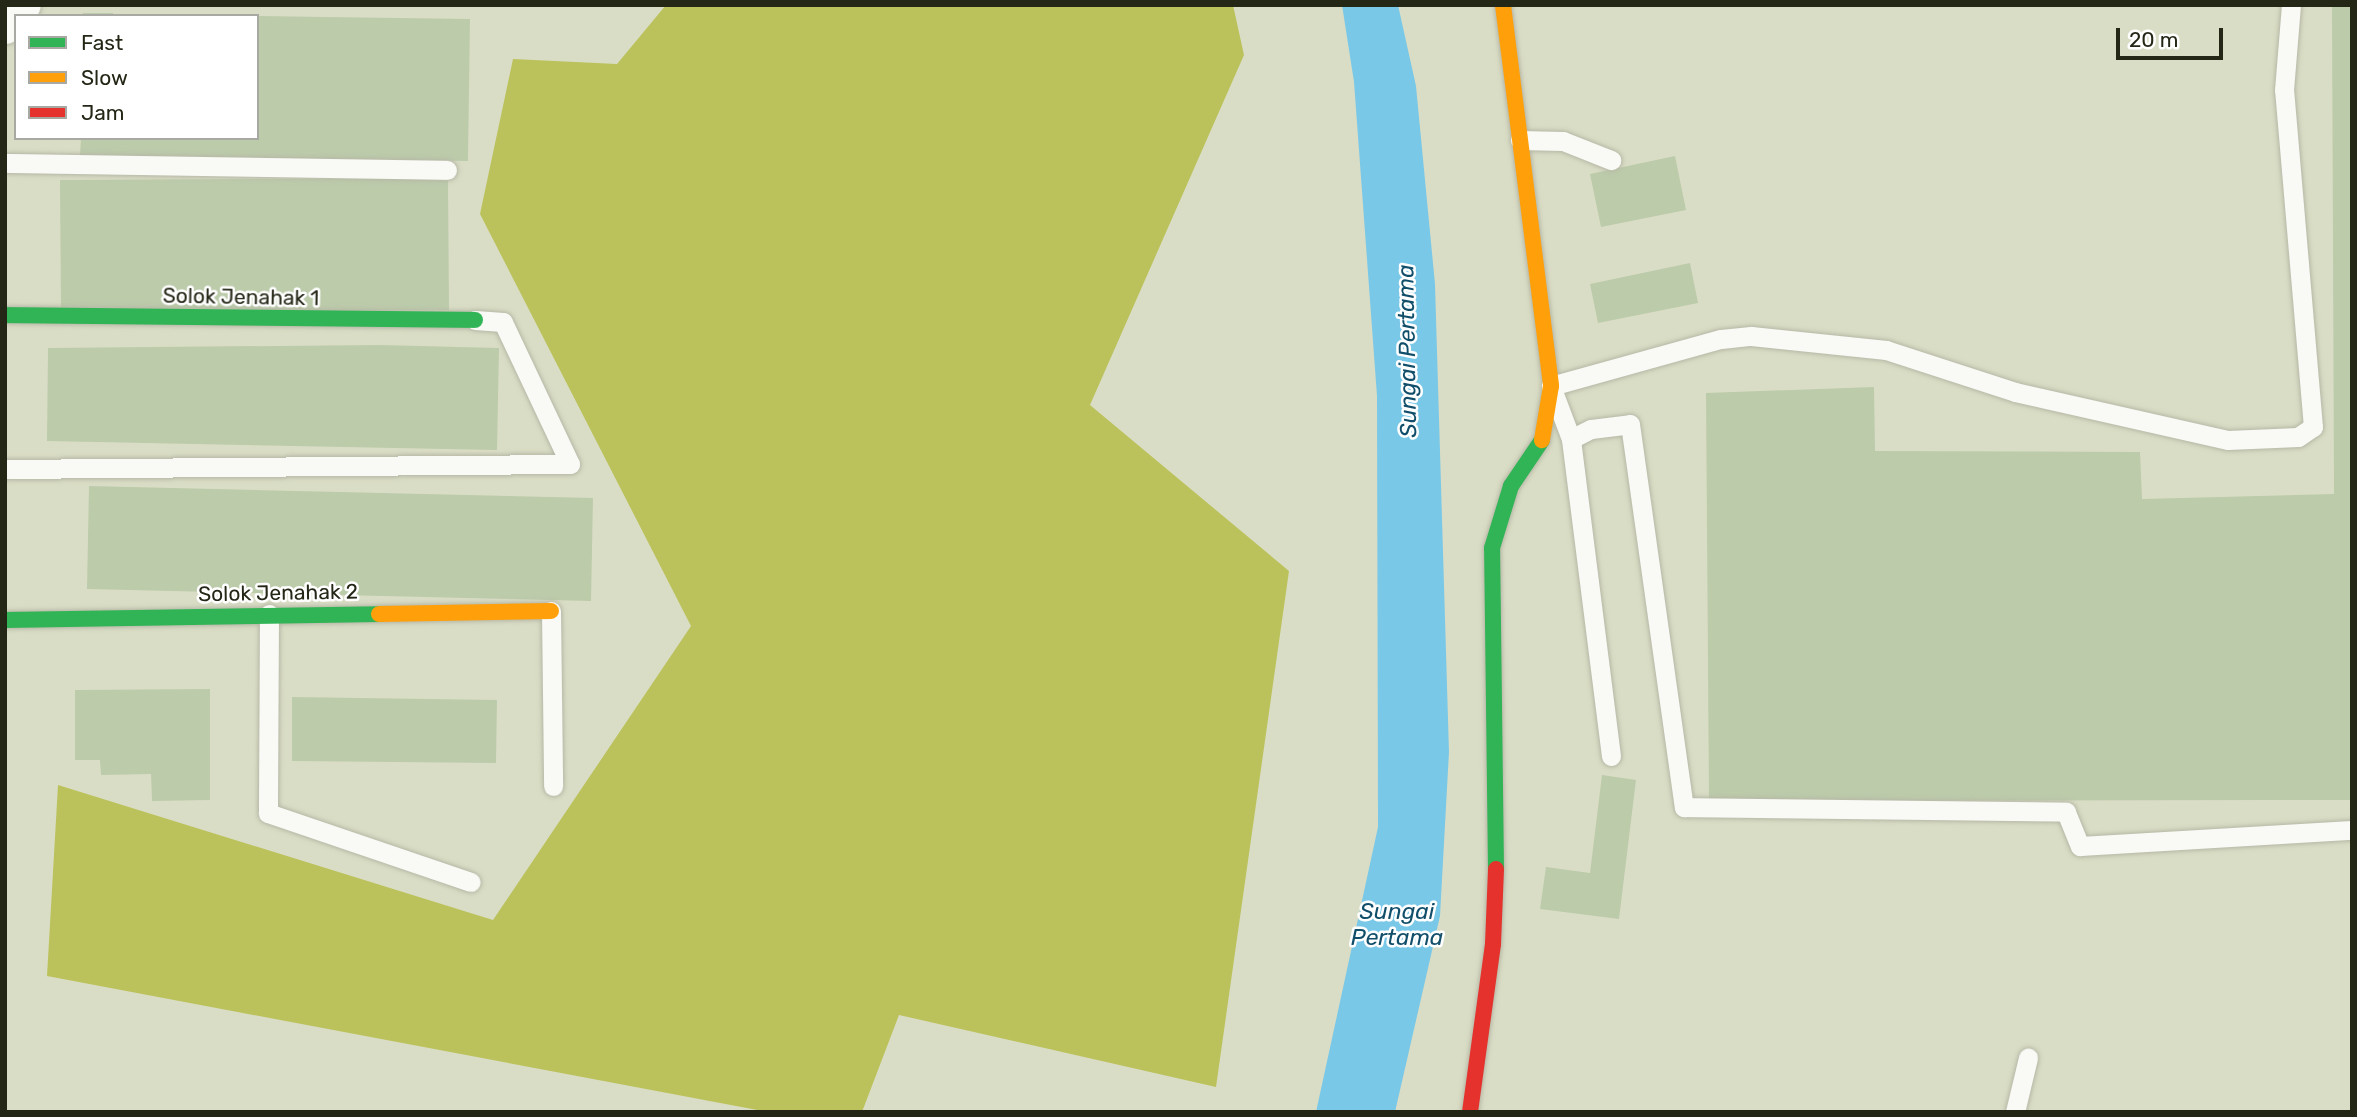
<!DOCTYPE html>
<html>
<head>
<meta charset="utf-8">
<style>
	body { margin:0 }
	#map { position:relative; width:2357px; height:1117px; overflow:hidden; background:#daddc5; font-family:Rubik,sans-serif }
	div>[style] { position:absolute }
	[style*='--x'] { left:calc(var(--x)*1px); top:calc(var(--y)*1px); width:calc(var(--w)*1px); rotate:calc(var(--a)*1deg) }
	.forest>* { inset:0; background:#bbc25b }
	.water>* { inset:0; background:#7ac8e8 }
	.building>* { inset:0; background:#bccbaa }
	.roads { filter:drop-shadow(0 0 2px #b6b8a6) drop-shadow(0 0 2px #b6b8a6) }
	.lane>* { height:19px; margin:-9.5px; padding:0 9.5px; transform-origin:9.5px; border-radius:9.5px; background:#f9faf6 }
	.street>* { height:38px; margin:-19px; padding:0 19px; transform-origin:19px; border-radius:19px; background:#f9faf6 }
	.fast>* { height:16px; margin:-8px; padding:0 8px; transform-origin:8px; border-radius:8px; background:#30b455 }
	.slow>* { height:16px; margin:-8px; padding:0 8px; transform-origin:8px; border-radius:8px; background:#ff9f0a }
	.jam>* { height:16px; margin:-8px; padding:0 8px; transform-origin:8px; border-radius:8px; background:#e5322d }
	span { translate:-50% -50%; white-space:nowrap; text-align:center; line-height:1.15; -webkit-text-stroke:5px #fff; paint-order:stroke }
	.street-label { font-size:21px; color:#242716 }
	.water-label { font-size:23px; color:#114e6a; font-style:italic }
	.frame { position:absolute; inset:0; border:7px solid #242716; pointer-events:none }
	.legend { position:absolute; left:14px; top:14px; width:245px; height:126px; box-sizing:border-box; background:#fff; border:2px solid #a7a9a2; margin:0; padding:9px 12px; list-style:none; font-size:21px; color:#242716 }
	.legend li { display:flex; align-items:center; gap:14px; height:35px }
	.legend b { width:35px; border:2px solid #a7a9a2 }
	.scale { position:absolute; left:2116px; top:28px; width:107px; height:32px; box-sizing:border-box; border:4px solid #242716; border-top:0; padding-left:9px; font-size:21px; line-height:24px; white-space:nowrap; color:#242716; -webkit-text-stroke:5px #fff; paint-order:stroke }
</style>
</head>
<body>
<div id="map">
	<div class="forest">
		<div style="clip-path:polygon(666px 5px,1233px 5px,1244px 55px,1090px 405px,1289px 571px,1216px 1087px,899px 1015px,862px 1112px,768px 1112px,47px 976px,58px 785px,493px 920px,691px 626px,480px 214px,513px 59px,617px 64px)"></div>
	</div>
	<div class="water">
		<div style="clip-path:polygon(1342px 5px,1398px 5px,1416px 86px,1435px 284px,1449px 752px,1440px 916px,1395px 1112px,1316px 1112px,1378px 827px,1377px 396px,1354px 82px)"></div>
	</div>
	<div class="building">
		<div style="clip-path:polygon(2332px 5px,2352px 5px,2352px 800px,1709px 801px,1706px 393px,1874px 387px,1875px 451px,2140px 452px,2142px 499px,2334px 494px)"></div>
		<div style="clip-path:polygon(83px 13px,113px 13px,113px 16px,83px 16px)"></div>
		<div style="clip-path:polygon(257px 16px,470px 19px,468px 161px,80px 155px,81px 138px,257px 138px)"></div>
		<div style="clip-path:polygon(1675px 156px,1686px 210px,1601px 227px,1590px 174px)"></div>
		<div style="clip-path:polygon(448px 178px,449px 310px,61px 312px,60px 180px)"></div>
		<div style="clip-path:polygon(1690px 263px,1698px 303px,1598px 323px,1590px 284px)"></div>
		<div style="clip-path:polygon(380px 345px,499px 348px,497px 450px,47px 441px,48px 348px)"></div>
		<div style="clip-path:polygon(89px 486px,593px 498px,591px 601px,87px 589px)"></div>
		<div style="clip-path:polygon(210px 689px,210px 800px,152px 801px,151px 774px,101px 775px,100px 760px,75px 760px,75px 690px)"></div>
		<div style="clip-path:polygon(292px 697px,497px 700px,496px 763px,292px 761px)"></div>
		<div style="clip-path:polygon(1602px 775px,1636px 780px,1619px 919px,1540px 909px,1546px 867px,1590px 873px)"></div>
	</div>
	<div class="roads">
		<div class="lane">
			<div style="--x:1520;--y:140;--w:43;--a:1.3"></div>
			<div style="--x:1563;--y:141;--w:52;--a:21.6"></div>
			<div style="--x:5;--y:163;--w:442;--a:0.9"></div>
			<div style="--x:1571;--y:439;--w:22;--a:-27"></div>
			<div style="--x:1591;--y:429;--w:39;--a:-7"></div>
			<div style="--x:1630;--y:424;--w:387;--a:82"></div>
			<div style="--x:1684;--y:807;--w:382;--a:0.7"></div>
			<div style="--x:2066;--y:812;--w:37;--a:68"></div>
			<div style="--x:2080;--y:846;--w:272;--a:-3.4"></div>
			<div style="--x:5;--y:469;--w:565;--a:-0.51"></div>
			<div style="--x:570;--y:464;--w:157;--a:-115.3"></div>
			<div style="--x:503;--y:322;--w:28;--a:-176"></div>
			<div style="--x:551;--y:611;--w:175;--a:89.3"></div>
			<div style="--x:269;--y:614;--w:199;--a:90.3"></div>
			<div style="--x:268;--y:813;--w:214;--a:18.8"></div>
			<div style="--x:1611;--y:756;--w:320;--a:-97.2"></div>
			<div style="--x:1571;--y:439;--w:57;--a:-110.7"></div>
			<div style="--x:1551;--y:386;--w:176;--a:-15.5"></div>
			<div style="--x:1721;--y:339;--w:30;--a:-6"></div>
			<div style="--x:1751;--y:336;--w:136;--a:5.9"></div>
			<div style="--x:1886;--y:350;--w:136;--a:18"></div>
			<div style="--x:2015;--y:392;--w:218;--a:12.7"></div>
			<div style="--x:2228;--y:440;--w:70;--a:-2.5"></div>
			<div style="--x:2298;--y:437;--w:18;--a:-34"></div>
			<div style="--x:2313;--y:427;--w:338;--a:-94.9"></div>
			<div style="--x:2284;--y:90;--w:85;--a:-85.3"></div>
			<div style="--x:2015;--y:1112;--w:56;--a:-76.5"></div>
		</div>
		<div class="street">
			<div style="--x:5;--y:25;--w:26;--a:-50"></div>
		</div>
		<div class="fast">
			<div style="--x:5;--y:315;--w:470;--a:0.6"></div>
			<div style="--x:5;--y:620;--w:374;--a:-0.9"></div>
			<div style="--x:1496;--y:869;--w:321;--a:-90.7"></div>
			<div style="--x:1492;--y:548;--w:65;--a:-73"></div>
			<div style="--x:1511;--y:486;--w:55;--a:-56"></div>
		</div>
		<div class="slow">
			<div style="--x:1503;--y:5;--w:384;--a:82.8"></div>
			<div style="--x:1551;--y:386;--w:55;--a:99.5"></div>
			<div style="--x:379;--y:614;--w:172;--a:-1"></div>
		</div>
		<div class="jam">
			<div style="--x:1470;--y:1112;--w:170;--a:-82.2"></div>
			<div style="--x:1493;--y:944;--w:75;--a:-87.7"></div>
		</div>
	</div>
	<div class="street-label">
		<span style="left:241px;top:297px;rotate:1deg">Solok Jenahak 1</span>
		<span style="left:278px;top:593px;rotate:-1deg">Solok Jenahak 2</span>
	</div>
	<div class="water-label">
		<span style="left:1407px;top:351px;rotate:-91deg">Sungai Pertama</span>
		<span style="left:1397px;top:924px">Sungai<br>Pertama</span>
	</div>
	<div class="frame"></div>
	<ul class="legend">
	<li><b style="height:9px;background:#30b455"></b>Fast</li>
	<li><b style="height:9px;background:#ff9f0a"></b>Slow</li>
	<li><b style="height:9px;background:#e5322d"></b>Jam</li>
	</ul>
	<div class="scale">20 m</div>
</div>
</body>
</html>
